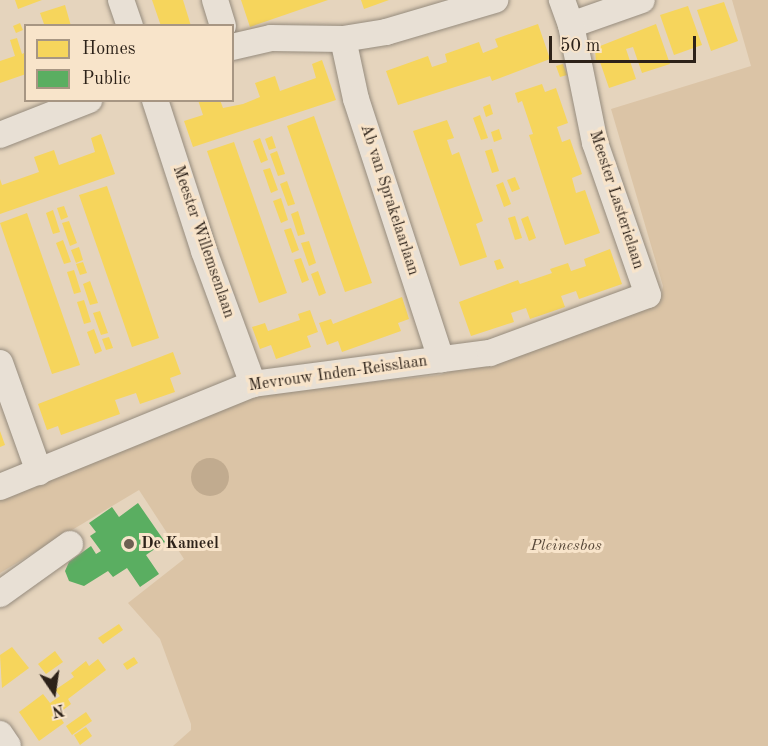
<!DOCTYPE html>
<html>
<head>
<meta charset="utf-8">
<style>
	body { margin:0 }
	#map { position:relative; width:768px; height:746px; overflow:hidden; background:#e5d4bd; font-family:"Old Standard TT",serif }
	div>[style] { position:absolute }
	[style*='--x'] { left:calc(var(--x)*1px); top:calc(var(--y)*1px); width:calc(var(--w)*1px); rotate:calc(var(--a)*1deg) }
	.green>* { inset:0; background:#dbc4a6 }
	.water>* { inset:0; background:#c1ab8f }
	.round { border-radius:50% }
	.homes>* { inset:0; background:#f6d55c }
	.public>* { inset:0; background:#5aae61 }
	.roads { filter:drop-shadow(0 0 2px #958b7d) drop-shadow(0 0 2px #958b7d) }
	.minor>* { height:26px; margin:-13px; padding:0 13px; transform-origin:13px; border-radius:13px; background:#e8e0d5 }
	.dots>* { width:16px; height:16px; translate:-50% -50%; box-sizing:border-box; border:3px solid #f8e4ca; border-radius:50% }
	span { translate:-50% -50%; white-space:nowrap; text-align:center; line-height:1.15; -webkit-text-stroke:6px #f8e4ca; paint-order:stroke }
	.street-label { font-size:16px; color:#2d2219 }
	.poi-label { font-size:16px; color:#2d2219; font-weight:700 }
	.left { translate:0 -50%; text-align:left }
	.park-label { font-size:16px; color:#564738; font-style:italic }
	.legend { position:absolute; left:24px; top:24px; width:210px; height:78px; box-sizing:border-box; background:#f8e4ca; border:2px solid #a79683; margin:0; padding:8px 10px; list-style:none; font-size:18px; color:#2d2219 }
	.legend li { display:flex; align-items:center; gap:12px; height:30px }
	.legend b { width:30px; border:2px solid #a79683 }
	.north { position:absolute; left:24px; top:662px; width:60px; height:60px; -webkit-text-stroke:4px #f8e4ca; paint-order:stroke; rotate:167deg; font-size:16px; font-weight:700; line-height:24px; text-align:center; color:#2d2219 }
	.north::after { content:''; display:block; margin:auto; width:21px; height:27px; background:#2d2219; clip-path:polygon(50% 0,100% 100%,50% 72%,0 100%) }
	.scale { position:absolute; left:549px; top:36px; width:147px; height:27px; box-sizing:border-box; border:3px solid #2d2219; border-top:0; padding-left:8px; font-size:18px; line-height:21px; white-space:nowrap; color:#2d2219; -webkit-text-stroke:4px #f8e4ca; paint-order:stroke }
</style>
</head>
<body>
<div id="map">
	<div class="green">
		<div style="clip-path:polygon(732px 0,768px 0,768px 746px,173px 746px,191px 730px,191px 724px,160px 639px,128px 603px,184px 559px,139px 490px,0 573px,0 497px,259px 394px,440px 375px,660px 302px,663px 286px,611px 109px,751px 66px)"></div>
	</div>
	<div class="water">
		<div class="round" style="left:191px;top:458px;width:38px;height:38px"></div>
	</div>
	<div class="homes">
		<div style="clip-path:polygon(15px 0,42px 0,18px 9px)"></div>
		<div style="clip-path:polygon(152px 0,183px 0,191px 26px,161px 26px)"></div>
		<div style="clip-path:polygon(241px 0,328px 0,250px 27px)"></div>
		<div style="clip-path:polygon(361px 0,389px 0,364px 9px)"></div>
		<div style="clip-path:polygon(724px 2px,738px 41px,711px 51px,697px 10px)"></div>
		<div style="clip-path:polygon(65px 5px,71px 26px,44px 24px,40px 13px)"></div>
		<div style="clip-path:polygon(688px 6px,702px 45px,674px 55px,660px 15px)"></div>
		<div style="clip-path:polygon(20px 23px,23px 30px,16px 33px,13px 26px)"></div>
		<div style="clip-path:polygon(538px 24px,550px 59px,492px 81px,490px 76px,398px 105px,386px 71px,428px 56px,432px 67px,447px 62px,445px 54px,479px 42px,483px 53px,498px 47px,495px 39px)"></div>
		<div style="clip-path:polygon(656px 24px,670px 64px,642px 73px,633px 47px,626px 49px,636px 79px,609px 88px,600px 62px,596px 63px,595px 48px)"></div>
		<div style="clip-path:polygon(17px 38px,22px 54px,26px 52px,26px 74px,0 83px,0 61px,15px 56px,10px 40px)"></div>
		<div style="clip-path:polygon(322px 60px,336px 100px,193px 147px,184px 121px,203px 115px,198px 100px,220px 100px,223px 108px,243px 104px,260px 97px,255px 83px,275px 76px,280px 91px,316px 78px,312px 64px)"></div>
		<div style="clip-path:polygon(563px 64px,567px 75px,560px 77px,556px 66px)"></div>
		<div style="clip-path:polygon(542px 84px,545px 92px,556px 88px,568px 123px,557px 127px,562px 142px,570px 139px,582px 174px,572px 178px,576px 193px,585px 190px,600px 233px,565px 245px,529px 135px,533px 134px,522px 101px,518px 103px,515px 93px)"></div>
		<div style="clip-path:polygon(490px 104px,493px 114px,486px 117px,483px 107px)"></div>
		<div style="clip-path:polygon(480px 115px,488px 138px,481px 140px,473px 118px)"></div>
		<div style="clip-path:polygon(314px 116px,372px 283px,345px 292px,287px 126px)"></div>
		<div style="clip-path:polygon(447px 120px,454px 138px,447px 140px,452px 155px,459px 152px,471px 187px,483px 221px,476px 224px,487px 257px,460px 266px,413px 131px)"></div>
		<div style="clip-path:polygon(499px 129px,502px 139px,494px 142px,491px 132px)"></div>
		<div style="clip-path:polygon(101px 134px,115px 174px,0 214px,0 179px,2px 185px,39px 172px,34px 157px,54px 150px,59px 165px,95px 152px,91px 138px)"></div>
		<div style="clip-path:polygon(272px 136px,276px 148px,269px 150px,265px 139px)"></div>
		<div style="clip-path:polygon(260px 138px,268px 160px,261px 163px,253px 141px)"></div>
		<div style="clip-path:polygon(234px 142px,287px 293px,259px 303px,207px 151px)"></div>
		<div style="clip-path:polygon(492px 149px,499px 171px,492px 173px,485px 151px)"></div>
		<div style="clip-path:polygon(277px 151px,285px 174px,278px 176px,270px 154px)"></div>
		<div style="clip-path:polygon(270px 168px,278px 190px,271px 193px,263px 170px)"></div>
		<div style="clip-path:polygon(515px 177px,520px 189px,512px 192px,507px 180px)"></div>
		<div style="clip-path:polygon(287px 181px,295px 204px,288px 206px,280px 184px)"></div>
		<div style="clip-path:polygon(503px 182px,511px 204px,504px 207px,496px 185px)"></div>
		<div style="clip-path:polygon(107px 186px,159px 338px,132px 347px,79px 195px)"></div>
		<div style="clip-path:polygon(281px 198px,288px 220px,281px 223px,273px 201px)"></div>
		<div style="clip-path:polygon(64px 206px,68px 217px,61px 220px,57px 208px)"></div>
		<div style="clip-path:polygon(53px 210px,60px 232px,53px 234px,46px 213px)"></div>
		<div style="clip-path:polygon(298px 211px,305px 234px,298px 236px,291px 214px)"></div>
		<div style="clip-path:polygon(27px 213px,80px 365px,52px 374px,0 223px)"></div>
		<div style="clip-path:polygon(515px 216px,522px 238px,515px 240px,508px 218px)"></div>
		<div style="clip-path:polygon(528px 216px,536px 238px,529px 241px,521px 219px)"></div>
		<div style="clip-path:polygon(69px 221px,77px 243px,70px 246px,62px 223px)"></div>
		<div style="clip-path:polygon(291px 228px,299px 250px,292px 253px,284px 230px)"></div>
		<div style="clip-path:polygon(63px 240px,71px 262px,64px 264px,56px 243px)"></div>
		<div style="clip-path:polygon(309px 241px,316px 263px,309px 266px,301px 243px)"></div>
		<div style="clip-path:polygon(79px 247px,83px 260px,76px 263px,71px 250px)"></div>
		<div style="clip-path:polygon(610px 249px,622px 284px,579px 299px,576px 291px,561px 296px,565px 307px,530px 319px,526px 308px,511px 313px,514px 322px,471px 336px,459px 302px,518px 280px,520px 284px,552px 273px,550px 269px,568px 263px,571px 271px,586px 266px,584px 259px)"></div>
		<div style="clip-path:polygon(301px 258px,309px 280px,302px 283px,294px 260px)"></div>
		<div style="clip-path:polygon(500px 259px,504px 268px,497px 270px,494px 261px)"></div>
		<div style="clip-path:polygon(83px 262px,87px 273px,80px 275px,76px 264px)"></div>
		<div style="clip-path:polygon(74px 270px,81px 292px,74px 294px,67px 272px)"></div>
		<div style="clip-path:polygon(318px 271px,326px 293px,319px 296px,311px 274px)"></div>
		<div style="clip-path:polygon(90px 281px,98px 303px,90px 305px,83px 284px)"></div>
		<div style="clip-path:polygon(402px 297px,409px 319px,398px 323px,401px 331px,342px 352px,338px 341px,327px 345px,319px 323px,331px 319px,333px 324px)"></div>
		<div style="clip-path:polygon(84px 300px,91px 322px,84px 324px,77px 302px)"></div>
		<div style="clip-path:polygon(310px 310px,318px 332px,307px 336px,311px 347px,276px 359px,271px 345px,260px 349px,252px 327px,265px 323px,268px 331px,300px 320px,298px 314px)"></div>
		<div style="clip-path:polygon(100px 311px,108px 333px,101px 335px,93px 313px)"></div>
		<div style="clip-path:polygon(94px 329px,102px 351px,95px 354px,87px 332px)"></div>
		<div style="clip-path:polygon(109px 337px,113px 348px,106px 350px,102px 339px)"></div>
		<div style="clip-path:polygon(173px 352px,181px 374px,170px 378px,175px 392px,140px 404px,136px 393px,115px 400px,120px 414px,61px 435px,58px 426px,47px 430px,38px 404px)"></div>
		<div style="clip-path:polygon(0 431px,5px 445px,0 447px)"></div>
		<div style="clip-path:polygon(119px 624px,123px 630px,103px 644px,98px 638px)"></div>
		<div style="clip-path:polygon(12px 647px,29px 668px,2px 688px,0 655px)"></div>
		<div style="clip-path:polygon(55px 651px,63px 662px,46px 674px,38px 664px)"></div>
		<div style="clip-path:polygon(134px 657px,138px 663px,127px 670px,123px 664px)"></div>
		<div style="clip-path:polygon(98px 659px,106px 670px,68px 699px,71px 704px,58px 714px,64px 723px,39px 741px,19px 712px,43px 694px,50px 703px,60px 696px,55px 690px,74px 677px,71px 673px,86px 661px,89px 666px)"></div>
		<div style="clip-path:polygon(86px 712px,92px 721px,72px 735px,66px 726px)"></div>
		<div style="clip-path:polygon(86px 727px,92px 736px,80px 745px,74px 735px)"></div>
	</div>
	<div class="public">
		<div style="clip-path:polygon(138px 503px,165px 542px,146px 555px,159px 574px,140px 587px,127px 568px,113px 577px,108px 571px,84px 586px,69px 581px,65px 571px,69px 562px,91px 546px,96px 554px,101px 551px,90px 536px,96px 532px,89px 523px,112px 507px,119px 517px)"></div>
	</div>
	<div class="roads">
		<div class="minor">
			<div style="--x:121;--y:0;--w:28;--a:71"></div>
			<div style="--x:215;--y:0;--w:27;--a:73"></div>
			<div style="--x:571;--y:25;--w:75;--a:-19.4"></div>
			<div style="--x:343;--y:39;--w:61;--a:77.8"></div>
			<div style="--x:356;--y:99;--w:274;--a:71.9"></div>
			<div style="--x:232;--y:47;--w:40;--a:-13"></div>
			<div style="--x:271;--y:38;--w:72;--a:0.8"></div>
			<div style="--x:343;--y:39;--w:44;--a:-9.2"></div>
			<div style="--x:386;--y:32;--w:114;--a:-16.4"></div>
			<div style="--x:155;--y:100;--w:159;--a:72"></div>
			<div style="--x:204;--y:251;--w:142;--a:69.8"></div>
			<div style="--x:0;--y:135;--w:96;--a:-21.5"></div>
			<div style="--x:0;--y:363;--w:116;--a:70.3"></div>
			<div style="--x:0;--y:487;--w:273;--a:-22.2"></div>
			<div style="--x:253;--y:384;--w:239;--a:-7.5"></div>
			<div style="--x:490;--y:353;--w:168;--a:-20.2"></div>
			<div style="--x:648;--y:295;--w:161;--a:-109.2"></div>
			<div style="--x:595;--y:143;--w:120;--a:-101.5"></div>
			<div style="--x:571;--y:25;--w:27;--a:-110"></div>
			<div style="--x:0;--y:594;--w:86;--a:-35.5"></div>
			<div style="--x:0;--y:734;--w:14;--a:56"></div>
		</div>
	</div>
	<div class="dots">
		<div style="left:129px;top:544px;background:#6d6052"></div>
	</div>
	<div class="street-label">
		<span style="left:389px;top:200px;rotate:72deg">Ab van Sprakelaarlaan</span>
		<span style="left:616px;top:200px;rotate:72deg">Meester Lasterielaan</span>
		<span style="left:203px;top:242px;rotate:71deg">Meester Willemsenlaan</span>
		<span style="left:338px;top:374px;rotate:-8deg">Mevrouw Inden-Reisslaan</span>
	</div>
	<div class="poi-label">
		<span class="left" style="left:141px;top:544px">De Kameel</span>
	</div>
	<div class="park-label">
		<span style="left:566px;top:546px">Pleinesbos</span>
	</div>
	<ul class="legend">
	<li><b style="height:16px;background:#f6d55c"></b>Homes</li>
	<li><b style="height:16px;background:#5aae61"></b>Public</li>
	</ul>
	<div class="north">N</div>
	<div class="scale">50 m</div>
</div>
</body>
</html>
